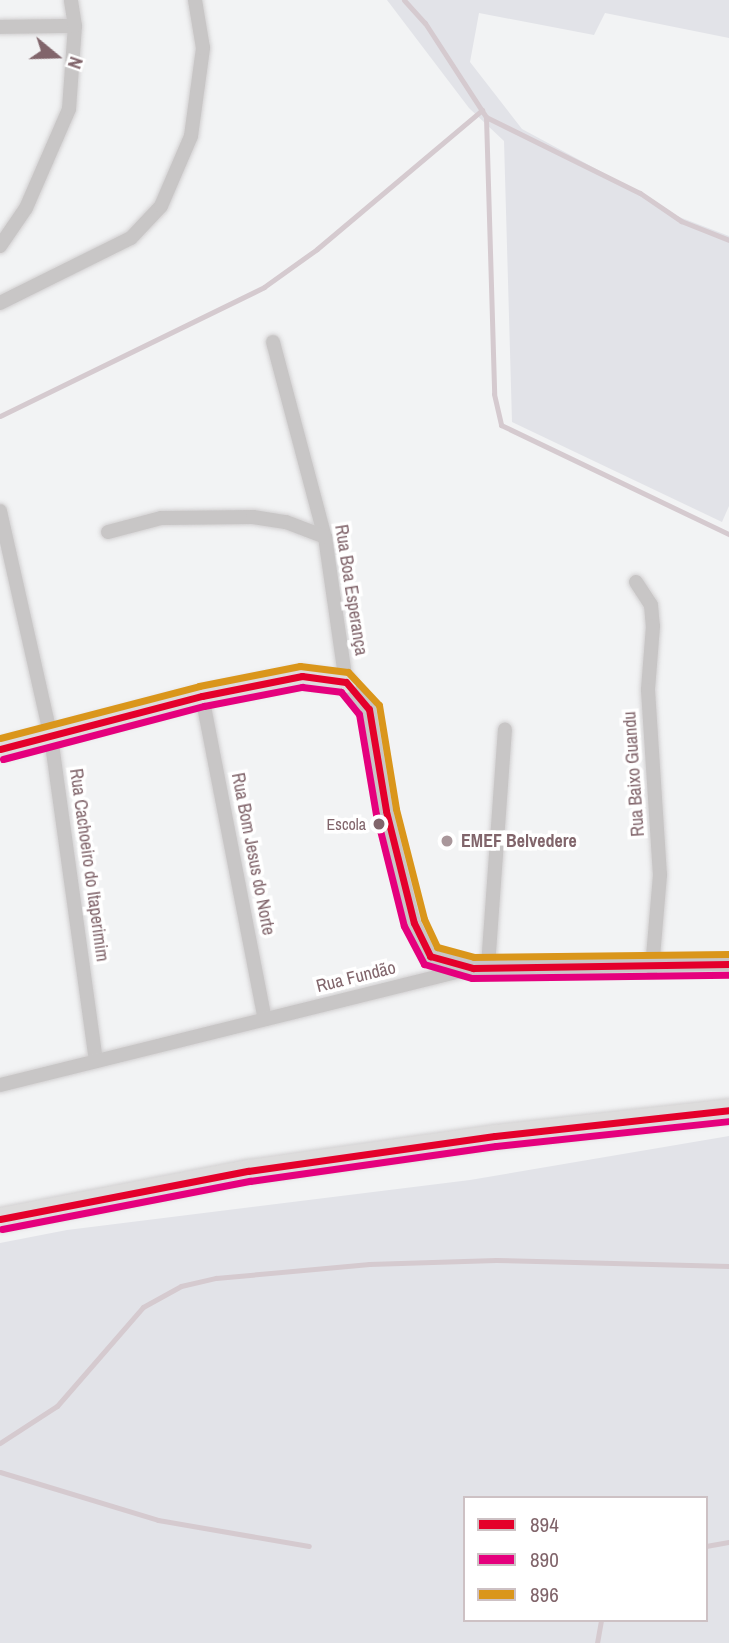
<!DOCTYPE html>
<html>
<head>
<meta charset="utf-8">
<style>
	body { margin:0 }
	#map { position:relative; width:729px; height:1643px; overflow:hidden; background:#f2f3f4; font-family:"Archivo Narrow",sans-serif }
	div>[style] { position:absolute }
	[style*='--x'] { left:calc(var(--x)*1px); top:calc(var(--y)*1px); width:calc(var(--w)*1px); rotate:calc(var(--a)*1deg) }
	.green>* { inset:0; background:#e2e3e8 }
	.stream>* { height:5px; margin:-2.5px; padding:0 2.5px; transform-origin:2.5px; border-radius:2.5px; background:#d5cacf }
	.roads { filter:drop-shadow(0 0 2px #d2d0d1) drop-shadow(0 0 2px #d2d0d1) }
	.street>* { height:14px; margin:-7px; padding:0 7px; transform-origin:7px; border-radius:7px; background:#c8c6c6 }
	.secondary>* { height:21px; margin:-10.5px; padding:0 10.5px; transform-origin:10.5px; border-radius:10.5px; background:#dddcdc }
	.primary>* { height:23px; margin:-11.5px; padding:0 11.5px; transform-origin:11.5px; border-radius:11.5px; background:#dddcdc }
	.bus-1>* { height:7px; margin:-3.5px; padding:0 3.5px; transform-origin:3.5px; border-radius:3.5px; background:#e4002b }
	.bus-2>* { height:7px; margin:-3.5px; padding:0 3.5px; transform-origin:3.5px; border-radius:3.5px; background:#e5007d }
	.bus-3>* { height:7px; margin:-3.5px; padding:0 3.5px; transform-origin:3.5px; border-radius:3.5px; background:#da961b }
	.dots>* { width:19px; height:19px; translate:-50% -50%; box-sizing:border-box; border:4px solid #fff; border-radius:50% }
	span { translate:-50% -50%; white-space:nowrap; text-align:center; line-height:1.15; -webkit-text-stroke:7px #fff; paint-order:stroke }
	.bus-label { font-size:16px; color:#81656b }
	.right { translate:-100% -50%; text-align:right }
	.street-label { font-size:18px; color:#81656b }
	.poi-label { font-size:18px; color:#81656b; font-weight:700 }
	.left { translate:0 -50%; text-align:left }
	.legend { position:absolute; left:463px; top:1496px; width:245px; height:126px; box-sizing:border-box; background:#fff; border:2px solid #cdc1c4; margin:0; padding:9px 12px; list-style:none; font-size:21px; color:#81656b }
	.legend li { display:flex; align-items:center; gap:14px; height:35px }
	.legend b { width:35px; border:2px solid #cdc1c4 }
	.north { position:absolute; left:21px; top:21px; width:70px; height:70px; -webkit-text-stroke:5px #fff; paint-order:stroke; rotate:109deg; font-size:19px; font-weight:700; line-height:28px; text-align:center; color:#81656b }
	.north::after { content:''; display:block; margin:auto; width:24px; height:32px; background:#81656b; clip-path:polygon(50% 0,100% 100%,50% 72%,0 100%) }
</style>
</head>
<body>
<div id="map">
	<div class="green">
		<div style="clip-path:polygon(387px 0,729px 0,729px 38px,605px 13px,594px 35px,479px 13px,470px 62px,522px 129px,652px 199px,674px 215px,729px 236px,729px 506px,722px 522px,512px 422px,504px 141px,469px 108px)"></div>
		<div style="clip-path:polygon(evenodd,729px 1136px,729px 1643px,0 1643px,0 1243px,67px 1230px,470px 1180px,729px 1136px,465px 1498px,706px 1498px,706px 1620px,465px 1620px,465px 1498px)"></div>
	</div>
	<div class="stream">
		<div style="--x:404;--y:0;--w:31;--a:48"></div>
		<div style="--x:425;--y:23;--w:112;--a:57"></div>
		<div style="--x:486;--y:117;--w:172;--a:26.3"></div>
		<div style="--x:640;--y:193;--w:50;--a:34.3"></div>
		<div style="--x:681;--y:221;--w:52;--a:21.6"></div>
		<div style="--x:486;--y:117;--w:277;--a:88.3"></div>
		<div style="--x:494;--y:394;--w:32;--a:77"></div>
		<div style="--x:501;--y:425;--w:253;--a:25.6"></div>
		<div style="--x:0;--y:416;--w:294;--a:-26"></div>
		<div style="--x:264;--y:287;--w:65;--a:-35.6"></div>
		<div style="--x:317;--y:249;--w:216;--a:-40.1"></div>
		<div style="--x:0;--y:1443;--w:68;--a:-33"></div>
		<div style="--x:57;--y:1406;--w:131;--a:-49"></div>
		<div style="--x:143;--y:1307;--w:43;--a:-28.9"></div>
		<div style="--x:181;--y:1286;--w:36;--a:-13"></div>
		<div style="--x:216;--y:1278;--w:154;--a:-5.2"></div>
		<div style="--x:369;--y:1264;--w:127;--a:-1.8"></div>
		<div style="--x:496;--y:1260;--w:233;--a:1.5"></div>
		<div style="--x:0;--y:1472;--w:165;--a:16.9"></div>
		<div style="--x:158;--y:1520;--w:153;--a:9.8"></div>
		<div style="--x:706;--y:1546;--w:23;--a:-10"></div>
		<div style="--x:597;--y:1643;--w:23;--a:-80"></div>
	</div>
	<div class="roads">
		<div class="street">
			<div style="--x:0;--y:27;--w:75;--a:-0.8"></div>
			<div style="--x:0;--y:246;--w:46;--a:-55.6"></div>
			<div style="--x:26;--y:208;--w:108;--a:-66.5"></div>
			<div style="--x:69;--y:109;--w:83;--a:-85.9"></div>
			<div style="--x:75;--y:26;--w:26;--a:-99"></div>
			<div style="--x:0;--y:303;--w:146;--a:-26.4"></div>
			<div style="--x:131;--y:238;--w:44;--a:-46.8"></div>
			<div style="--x:161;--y:206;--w:76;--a:-66.8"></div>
			<div style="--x:191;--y:136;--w:89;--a:-82.2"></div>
			<div style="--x:203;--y:48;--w:49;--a:-99.5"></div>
			<div style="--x:273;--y:342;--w:202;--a:75.1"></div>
			<div style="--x:325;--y:537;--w:147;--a:81.8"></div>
			<div style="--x:346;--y:682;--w:35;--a:50"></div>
			<div style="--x:369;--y:709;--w:103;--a:80.5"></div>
			<div style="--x:386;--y:811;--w:115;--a:76"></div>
			<div style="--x:414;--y:923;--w:37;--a:64"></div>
			<div style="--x:430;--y:956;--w:43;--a:14.7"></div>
			<div style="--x:0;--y:511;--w:232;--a:77.3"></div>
			<div style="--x:51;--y:737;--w:327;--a:82.1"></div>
			<div style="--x:108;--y:532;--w:55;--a:-14.8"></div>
			<div style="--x:161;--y:518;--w:92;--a:-0.6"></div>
			<div style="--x:253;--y:517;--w:33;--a:9"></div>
			<div style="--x:286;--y:522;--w:42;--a:21"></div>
			<div style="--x:636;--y:582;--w:27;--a:57"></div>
			<div style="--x:651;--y:605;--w:21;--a:85"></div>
			<div style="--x:653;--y:626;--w:64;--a:94.5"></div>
			<div style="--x:648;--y:690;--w:185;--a:86.3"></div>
			<div style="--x:660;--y:875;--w:93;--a:94.9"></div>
			<div style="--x:202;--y:696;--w:329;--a:79"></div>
			<div style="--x:488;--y:966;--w:237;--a:-85.9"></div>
			<div style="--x:0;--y:1085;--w:487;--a:-13.9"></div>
			<div style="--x:473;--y:968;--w:256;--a:-0.9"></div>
		</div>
		<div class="secondary">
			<div style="--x:0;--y:749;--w:209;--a:-14.7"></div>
			<div style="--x:202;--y:696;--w:102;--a:-11.3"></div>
			<div style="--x:302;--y:676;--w:44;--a:7.8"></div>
		</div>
		<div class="primary">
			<div style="--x:0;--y:1219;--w:253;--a:-11"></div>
			<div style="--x:248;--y:1171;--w:249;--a:-8.1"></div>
			<div style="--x:495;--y:1136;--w:235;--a:-6.3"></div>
		</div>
	</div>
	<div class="bus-1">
		<div style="--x:0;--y:749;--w:209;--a:-14.7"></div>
		<div style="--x:202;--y:696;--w:102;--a:-11.3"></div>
		<div style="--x:302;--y:676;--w:44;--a:7.8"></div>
		<div style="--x:346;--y:682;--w:35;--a:50"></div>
		<div style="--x:369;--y:709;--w:103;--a:80.5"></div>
		<div style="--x:386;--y:811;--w:115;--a:76"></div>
		<div style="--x:414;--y:923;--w:37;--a:64"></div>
		<div style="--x:430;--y:956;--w:45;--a:15.6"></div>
		<div style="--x:473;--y:968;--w:256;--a:-0.9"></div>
		<div style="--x:0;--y:1219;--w:253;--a:-11"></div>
		<div style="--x:248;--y:1171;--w:249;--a:-8.1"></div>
		<div style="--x:495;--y:1136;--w:235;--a:-6.3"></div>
	</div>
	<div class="bus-2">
		<div style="--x:3;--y:759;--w:208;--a:-14.8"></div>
		<div style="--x:204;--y:706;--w:100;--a:-11"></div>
		<div style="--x:302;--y:687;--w:39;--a:7"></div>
		<div style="--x:341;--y:692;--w:28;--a:51"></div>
		<div style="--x:359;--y:714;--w:101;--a:80.4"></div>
		<div style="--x:376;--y:814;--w:115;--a:76"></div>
		<div style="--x:404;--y:926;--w:43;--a:62.2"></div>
		<div style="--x:424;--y:964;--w:50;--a:16.3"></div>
		<div style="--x:472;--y:978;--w:257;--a:-0.7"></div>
		<div style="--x:2;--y:1229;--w:253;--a:-11"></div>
		<div style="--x:250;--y:1181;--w:248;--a:-8.1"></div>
		<div style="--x:496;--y:1146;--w:234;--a:-6.1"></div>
	</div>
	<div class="bus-3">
		<div style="--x:0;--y:738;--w:206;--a:-14.6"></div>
		<div style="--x:199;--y:686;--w:103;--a:-11.2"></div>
		<div style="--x:300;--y:666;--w:48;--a:7.1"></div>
		<div style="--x:348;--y:672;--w:45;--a:46.8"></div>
		<div style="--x:379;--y:705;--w:105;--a:80.7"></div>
		<div style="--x:396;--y:809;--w:114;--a:75.7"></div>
		<div style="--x:424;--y:919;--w:31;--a:65"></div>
		<div style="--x:437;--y:947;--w:38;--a:15"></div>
		<div style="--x:474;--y:957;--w:255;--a:-0.7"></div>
	</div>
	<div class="dots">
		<div style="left:379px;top:824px;background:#81656b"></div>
		<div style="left:447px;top:841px;background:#a9979b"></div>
	</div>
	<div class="bus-label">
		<span class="right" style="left:366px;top:824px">Escola</span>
	</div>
	<div class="street-label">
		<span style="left:351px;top:590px;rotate:81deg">Rua Boa Esperança</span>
		<span style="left:634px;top:774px;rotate:-94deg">Rua Baixo Guandu</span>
		<span style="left:253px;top:854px;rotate:79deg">Rua Bom Jesus do Norte</span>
		<span style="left:89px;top:865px;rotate:82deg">Rua Cachoeiro do Itaperimim</span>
		<span style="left:356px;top:977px;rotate:-14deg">Rua Fundão</span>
	</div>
	<div class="poi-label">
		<span class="left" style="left:461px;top:841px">EMEF Belvedere</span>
	</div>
	<ul class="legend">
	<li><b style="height:9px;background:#e4002b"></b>894</li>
	<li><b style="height:9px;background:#e5007d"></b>890</li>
	<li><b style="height:9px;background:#da961b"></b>896</li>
	</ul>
	<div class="north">N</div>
</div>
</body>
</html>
